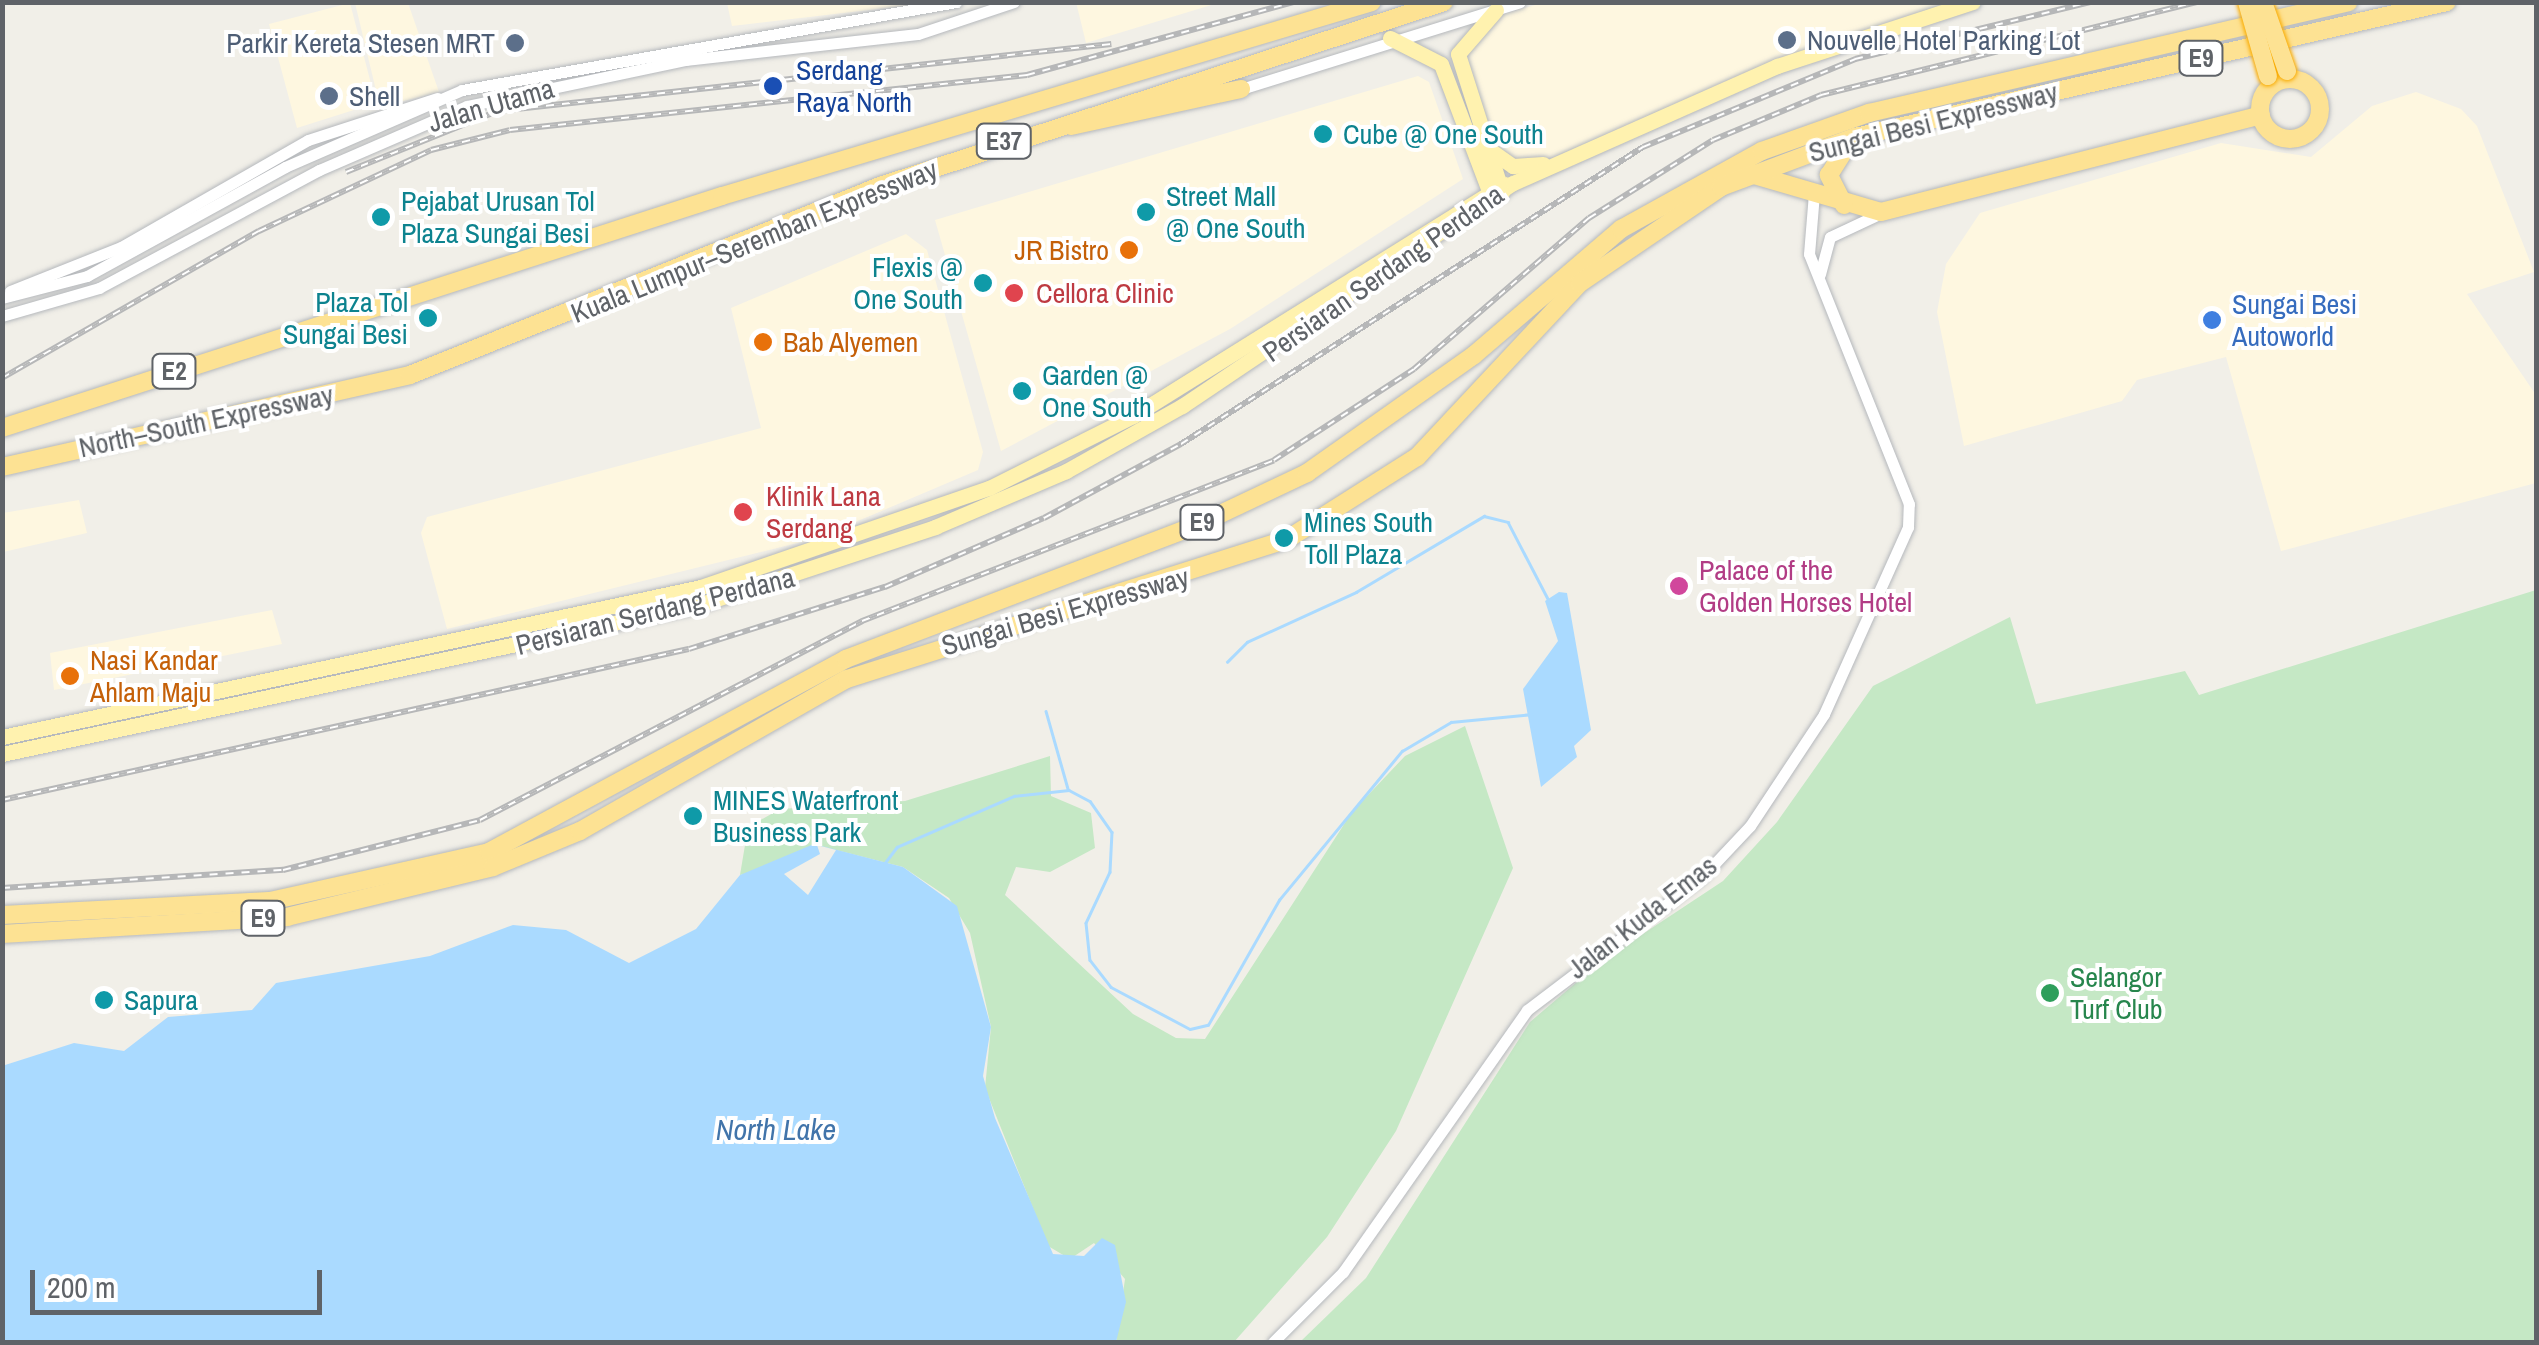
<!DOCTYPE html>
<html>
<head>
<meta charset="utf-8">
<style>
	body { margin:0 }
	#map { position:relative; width:2539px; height:1345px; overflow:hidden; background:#f1efe8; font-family:"Archivo Narrow",sans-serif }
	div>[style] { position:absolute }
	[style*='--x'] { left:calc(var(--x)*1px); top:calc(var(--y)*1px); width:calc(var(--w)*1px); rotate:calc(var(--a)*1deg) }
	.commercial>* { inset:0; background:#fef7e0 }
	.green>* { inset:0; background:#c5e8c5 }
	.water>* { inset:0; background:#aadaff }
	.pier>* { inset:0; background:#f1efe8 }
	.stream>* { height:2.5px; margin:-1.25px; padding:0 1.25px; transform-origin:1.25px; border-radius:1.25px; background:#aadaff }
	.roads { filter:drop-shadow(0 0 2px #b5b8bc) drop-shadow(0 0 2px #b5b8bc) }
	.minor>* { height:11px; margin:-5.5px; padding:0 5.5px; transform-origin:5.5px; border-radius:5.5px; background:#fff }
	.major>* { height:15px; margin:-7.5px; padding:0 7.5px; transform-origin:7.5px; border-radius:7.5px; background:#fff2af }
	.highway>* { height:18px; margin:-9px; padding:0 9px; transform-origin:9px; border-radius:9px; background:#fde293 }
	.highway>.ring { margin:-9px; padding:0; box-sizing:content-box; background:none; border:18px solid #fde293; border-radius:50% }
	.rail>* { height:6px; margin-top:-3px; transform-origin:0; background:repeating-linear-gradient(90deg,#fff 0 8px,#b6b7b8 0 16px); box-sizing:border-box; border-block:2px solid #b6b7b8 }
	.bridges { filter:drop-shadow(0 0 2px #f9ab00) drop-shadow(0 0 2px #f9ab00) }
	.highway-bridge>* { height:18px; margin:-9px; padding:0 9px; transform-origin:9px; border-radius:9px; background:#fde293 }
	.dots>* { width:28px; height:28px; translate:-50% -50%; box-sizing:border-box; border:5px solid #fff; border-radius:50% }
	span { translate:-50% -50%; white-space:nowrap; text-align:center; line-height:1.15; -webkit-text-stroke:8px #fff; paint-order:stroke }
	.shield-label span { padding:2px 8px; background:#fff; border:2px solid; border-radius:8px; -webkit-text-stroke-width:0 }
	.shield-label { font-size:25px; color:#5f6368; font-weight:700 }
	.service-label { font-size:28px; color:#4e5e75 }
	.left { translate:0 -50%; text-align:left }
	.right { translate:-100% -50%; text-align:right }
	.transit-label { font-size:28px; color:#164399 }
	.street-label { font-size:28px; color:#5f6368 }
	.culture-label { font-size:28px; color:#0d838f }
	.food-label { font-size:28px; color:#c56008 }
	.health-label { font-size:28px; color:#be3a42 }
	.shop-label { font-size:28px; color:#366cbe }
	.hotel-label { font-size:28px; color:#b23c85 }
	.leisure-label { font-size:28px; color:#27864d }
	.water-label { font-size:30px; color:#4174aa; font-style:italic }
	.frame { position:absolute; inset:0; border:5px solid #5f6368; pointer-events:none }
	.scale { position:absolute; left:30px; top:1270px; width:292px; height:45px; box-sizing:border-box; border:5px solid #5f6368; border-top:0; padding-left:12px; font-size:30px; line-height:35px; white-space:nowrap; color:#5f6368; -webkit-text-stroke:8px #fff; paint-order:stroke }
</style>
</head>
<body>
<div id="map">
	<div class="commercial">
		<div style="clip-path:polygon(1076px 2px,1218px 2px,1218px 3px,1086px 43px)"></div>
		<div style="clip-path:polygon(350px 3px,376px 103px,297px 128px,269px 24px)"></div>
		<div style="clip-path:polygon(355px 3px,408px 3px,439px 92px,380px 107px)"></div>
		<div style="clip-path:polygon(727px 3px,929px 3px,732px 26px)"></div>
		<div style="clip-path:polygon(1542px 3px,1953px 3px,1773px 61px,1553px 157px,1514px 164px,1488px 144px,1463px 70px,1465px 44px,1493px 17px)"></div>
		<div style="clip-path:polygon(1418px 76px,1429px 82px,1463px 179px,1230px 329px,1001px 451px,935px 220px)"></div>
		<div style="clip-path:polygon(2416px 92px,2461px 109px,2477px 126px,2534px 272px,2467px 294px,2536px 395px,2536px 483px,2281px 551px,2226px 357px,2137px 380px,2122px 401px,1964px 446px,1937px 312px,1946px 264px,1980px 213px,2221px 143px,2311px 157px,2372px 106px)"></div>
		<div style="clip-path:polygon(906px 234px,927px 250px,983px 452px,978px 470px,818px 538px,447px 629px,421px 533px,427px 517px,761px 428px,731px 308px)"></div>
		<div style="clip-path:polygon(79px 500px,87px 533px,3px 552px,3px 513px)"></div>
		<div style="clip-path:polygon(272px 610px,282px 644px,54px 690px,50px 653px)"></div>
	</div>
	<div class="green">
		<div style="clip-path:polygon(2536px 590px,2536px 1342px,1300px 1342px,1366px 1278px,1530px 1022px,1599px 963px,1723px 881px,1777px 822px,1873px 686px,2010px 617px,2036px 704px,2185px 671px,2199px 695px)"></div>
		<div style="clip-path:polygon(1465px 726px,1513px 868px,1396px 1131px,1327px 1237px,1234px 1342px,1116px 1342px,1125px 1279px,1094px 1243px,1070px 1259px,1048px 1246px,985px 1088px,991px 1027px,970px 933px,949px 898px,903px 867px,836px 850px,740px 875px,748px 827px,780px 809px,905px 801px,1050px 756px,1051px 796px,1091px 813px,1095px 848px,1050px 872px,1016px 867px,1005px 895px,1133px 1014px,1176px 1038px,1205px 1039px,1352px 812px,1405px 756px)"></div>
	</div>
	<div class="water">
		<div style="clip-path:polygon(1559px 592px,1567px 593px,1591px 730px,1574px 746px,1577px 757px,1541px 787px,1523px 689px,1558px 641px,1545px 601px)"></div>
		<div style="clip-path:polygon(814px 844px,903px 867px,957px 906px,991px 1027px,983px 1076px,995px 1118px,1053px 1254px,1084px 1256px,1102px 1238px,1115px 1245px,1126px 1302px,1116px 1342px,3px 1342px,2px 1066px,74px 1043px,124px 1051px,168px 1017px,252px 1010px,276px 983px,430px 956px,513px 925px,566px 930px,629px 963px,696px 929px,740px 875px)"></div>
	</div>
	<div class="pier">
		<div style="clip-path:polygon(817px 845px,836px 850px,808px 895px,784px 874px,820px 854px)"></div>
	</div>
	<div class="stream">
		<div style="--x:1227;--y:662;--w:28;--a:-45"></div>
		<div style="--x:1247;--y:642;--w:120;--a:-24.6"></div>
		<div style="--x:1356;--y:592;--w:149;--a:-30.7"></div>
		<div style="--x:1484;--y:516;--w:25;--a:14"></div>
		<div style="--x:1508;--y:522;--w:87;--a:62.5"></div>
		<div style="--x:1046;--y:711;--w:81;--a:74.2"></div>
		<div style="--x:884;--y:864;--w:21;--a:-53"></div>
		<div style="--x:897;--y:847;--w:128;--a:-23.6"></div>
		<div style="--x:1014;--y:796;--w:55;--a:-6.2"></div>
		<div style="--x:1069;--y:790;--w:24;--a:28"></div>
		<div style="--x:1090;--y:801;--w:38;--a:55"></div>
		<div style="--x:1112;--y:832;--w:40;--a:92.9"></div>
		<div style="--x:1110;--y:872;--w:56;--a:115.2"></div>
		<div style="--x:1086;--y:923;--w:37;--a:84"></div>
		<div style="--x:1090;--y:960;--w:34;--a:52"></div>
		<div style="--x:1111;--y:987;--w:89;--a:28"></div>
		<div style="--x:1190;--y:1029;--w:18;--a:-13"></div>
		<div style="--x:1208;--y:1025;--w:144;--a:-60.4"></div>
		<div style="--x:1279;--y:900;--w:193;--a:-50.5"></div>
		<div style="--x:1402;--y:751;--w:57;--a:-30.6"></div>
		<div style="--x:1451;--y:722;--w:82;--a:-5.6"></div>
	</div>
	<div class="roads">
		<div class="minor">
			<div style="--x:1241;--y:89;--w:292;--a:-17.3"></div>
			<div style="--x:1820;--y:274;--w:38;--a:-75"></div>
			<div style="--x:1830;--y:237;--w:56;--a:-25.2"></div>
			<div style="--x:10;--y:291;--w:119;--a:-21.6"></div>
			<div style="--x:121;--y:247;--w:215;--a:-29.8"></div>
			<div style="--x:308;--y:140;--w:136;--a:-18"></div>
			<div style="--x:2;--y:298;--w:88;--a:-14.5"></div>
			<div style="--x:87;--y:276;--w:226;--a:-28.8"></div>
			<div style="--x:285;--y:167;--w:193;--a:-23.5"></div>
			<div style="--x:462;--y:90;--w:502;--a:-10.1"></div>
			<div style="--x:2;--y:316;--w:101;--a:-16.1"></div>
			<div style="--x:99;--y:288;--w:250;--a:-28.2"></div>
			<div style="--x:319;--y:170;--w:161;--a:-23.4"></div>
			<div style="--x:467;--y:106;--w:223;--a:-11.9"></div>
			<div style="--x:685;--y:60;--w:234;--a:-6.4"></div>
			<div style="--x:918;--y:34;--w:101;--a:-18.4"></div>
			<div style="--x:1273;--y:1342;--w:99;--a:-45"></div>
			<div style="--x:1343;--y:1272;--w:320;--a:-54.9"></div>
			<div style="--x:1527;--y:1010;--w:218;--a:-37.2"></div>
			<div style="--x:1701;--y:878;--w:71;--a:-46.7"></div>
			<div style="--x:1750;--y:826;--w:134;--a:-56.5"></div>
			<div style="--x:1824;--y:714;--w:205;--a:-65.8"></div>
			<div style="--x:1908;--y:527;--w:23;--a:-88"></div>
			<div style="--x:1909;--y:504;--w:269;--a:-111.8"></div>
			<div style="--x:1809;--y:254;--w:61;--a:-85.3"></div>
		</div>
		<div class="major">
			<div style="--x:1496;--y:10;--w:58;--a:130.8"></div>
			<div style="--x:1458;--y:54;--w:145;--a:72.3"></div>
			<div style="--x:1390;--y:38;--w:57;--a:27"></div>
			<div style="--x:1441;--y:64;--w:141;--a:69.3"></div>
			<div style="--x:1487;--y:148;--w:32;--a:35"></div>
			<div style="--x:1513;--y:166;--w:30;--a:-4"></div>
			<div style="--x:2;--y:737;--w:715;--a:-12.11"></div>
			<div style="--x:701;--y:587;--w:305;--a:-19"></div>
			<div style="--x:989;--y:488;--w:161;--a:-26.6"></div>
			<div style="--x:1133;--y:416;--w:438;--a:-32"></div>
			<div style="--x:2;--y:754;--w:712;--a:-12.08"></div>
			<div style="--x:698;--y:605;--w:250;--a:-18.2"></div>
			<div style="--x:935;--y:527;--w:142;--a:-23.1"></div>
			<div style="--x:1066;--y:471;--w:133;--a:-29.3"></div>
			<div style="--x:1182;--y:406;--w:399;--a:-34"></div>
			<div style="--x:1513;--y:183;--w:289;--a:-23.9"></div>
			<div style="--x:1777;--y:66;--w:206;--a:-18.1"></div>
		</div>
		<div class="highway">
			<div class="ring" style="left:2260px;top:79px;width:42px;height:42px"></div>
			<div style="--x:1071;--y:126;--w:174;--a:-12.3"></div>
			<div style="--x:1751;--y:174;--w:135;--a:16.3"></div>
			<div style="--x:1881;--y:212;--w:392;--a:-14.3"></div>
			<div style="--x:1844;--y:205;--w:34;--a:-117"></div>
			<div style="--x:1829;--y:175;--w:41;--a:-57.8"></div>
			<div style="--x:2;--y:428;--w:756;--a:-17.86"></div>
			<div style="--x:722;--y:196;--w:678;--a:-16.62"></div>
			<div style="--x:2;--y:467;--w:418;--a:-12.7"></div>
			<div style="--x:410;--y:375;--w:507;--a:-21.91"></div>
			<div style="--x:880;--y:186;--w:593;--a:-18.07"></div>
			<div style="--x:2;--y:915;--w:268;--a:-3"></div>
			<div style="--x:270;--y:901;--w:224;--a:-12.6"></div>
			<div style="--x:489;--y:852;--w:406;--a:-28.4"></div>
			<div style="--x:846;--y:659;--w:373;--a:-20.9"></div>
			<div style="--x:1195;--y:526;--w:124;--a:-25.3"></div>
			<div style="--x:1307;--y:473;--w:204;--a:-35.2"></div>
			<div style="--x:1474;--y:355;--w:194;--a:-40.6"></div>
			<div style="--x:1621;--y:229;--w:161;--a:-29"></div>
			<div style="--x:1762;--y:151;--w:114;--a:-19.6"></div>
			<div style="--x:1869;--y:113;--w:492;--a:-13"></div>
			<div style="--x:2;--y:934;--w:286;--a:-3.4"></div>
			<div style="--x:287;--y:917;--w:212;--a:-13.6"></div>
			<div style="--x:493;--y:867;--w:94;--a:-22.5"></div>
			<div style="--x:580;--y:831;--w:307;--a:-29.7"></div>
			<div style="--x:847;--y:679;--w:460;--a:-17.6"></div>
			<div style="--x:1286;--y:540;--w:155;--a:-32.4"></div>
			<div style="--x:1417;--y:457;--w:238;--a:-46.9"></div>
			<div style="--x:1580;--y:283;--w:171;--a:-34.2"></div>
			<div style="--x:1721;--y:187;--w:143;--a:-20.5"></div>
			<div style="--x:1855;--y:137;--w:607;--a:-12.85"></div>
		</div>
	</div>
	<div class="rail">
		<div style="--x:346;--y:172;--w:164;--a:-21.9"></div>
		<div style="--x:498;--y:111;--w:617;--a:-6.24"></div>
		<div style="--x:2;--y:378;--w:296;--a:-29.8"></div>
		<div style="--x:259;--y:231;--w:190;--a:-25.2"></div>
		<div style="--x:431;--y:150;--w:81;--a:-14.2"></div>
		<div style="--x:510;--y:130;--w:520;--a:-6.07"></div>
		<div style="--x:1027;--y:75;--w:276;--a:-15.3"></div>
		<div style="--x:2;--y:800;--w:703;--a:-12.4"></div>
		<div style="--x:689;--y:649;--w:206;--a:-17.6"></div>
		<div style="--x:885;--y:587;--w:173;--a:-23.5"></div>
		<div style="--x:1044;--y:518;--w:156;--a:-28.4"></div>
		<div style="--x:1181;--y:444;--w:549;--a:-32.74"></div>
		<div style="--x:1643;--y:147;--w:230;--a:-22.5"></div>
		<div style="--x:1855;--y:59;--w:242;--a:-13.6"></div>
		<div style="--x:2;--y:888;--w:282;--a:-3.7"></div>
		<div style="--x:283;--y:870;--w:203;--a:-14.2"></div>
		<div style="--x:480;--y:820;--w:431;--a:-27.5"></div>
		<div style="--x:862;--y:621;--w:442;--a:-21.3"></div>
		<div style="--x:1274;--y:460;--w:167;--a:-33"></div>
		<div style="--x:1414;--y:369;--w:231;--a:-40.8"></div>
		<div style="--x:1589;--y:218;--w:146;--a:-32.2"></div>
		<div style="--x:1713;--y:140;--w:117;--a:-22.6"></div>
		<div style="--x:1821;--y:95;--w:388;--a:-13.9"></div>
	</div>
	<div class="bridges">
		<div class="highway-bridge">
			<div style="--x:2247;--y:2;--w:77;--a:74.2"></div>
			<div style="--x:2263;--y:2;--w:73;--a:70.8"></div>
		</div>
	</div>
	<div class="dots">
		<div style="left:1787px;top:40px;background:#5c6f8a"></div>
		<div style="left:515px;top:43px;background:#5c6f8a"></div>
		<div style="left:773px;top:86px;background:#1a4fb4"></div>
		<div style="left:329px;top:96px;background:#5c6f8a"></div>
		<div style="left:1323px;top:134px;background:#0f9aa8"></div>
		<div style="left:1146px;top:212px;background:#0f9aa8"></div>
		<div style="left:381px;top:217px;background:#0f9aa8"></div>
		<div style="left:1129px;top:250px;background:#e8710a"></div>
		<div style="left:983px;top:283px;background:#0f9aa8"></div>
		<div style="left:1014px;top:293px;background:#e0444e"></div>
		<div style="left:428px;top:318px;background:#0f9aa8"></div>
		<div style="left:2212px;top:320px;background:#3f7fe0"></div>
		<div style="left:763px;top:342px;background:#e8710a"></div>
		<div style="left:1022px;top:391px;background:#0f9aa8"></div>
		<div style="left:743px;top:512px;background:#e0444e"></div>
		<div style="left:1284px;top:538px;background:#0f9aa8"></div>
		<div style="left:1679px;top:586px;background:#d1479c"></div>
		<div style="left:70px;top:676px;background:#e8710a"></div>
		<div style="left:693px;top:816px;background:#0f9aa8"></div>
		<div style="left:2050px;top:993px;background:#2e9e5b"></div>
		<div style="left:104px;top:1000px;background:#0f9aa8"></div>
	</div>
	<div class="shield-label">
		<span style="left:2201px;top:58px">E9</span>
		<span style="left:1004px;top:141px">E37</span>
		<span style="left:174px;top:371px">E2</span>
		<span style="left:1202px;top:522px">E9</span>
		<span style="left:263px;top:918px">E9</span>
	</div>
	<div class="service-label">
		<span class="left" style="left:1807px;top:40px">Nouvelle Hotel Parking Lot</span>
		<span class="right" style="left:495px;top:43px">Parkir Kereta Stesen MRT</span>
		<span class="left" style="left:349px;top:96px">Shell</span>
	</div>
	<div class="transit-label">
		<span class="left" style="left:796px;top:86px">Serdang<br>Raya North</span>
	</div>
	<div class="street-label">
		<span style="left:491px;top:105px;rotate:-16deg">Jalan Utama</span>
		<span style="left:1933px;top:122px;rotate:-14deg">Sungai Besi Expressway</span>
		<span style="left:754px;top:241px;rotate:-22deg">Kuala Lumpur–Seremban Expressway</span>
		<span style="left:1383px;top:273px;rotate:-35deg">Persiaran Serdang Perdana</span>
		<span style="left:206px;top:421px;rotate:-12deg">North–South Expressway</span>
		<span style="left:655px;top:611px;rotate:-14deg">Persiaran Serdang Perdana</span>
		<span style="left:1065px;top:611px;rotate:-16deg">Sungai Besi Expressway</span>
		<span style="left:1642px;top:917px;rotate:-38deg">Jalan Kuda Emas</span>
	</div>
	<div class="culture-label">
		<span class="left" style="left:1343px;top:134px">Cube @ One South</span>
		<span class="left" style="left:1166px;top:212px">Street Mall<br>@ One South</span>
		<span class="left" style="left:401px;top:217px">Pejabat Urusan Tol<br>Plaza Sungai Besi</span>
		<span class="right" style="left:963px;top:283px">Flexis @<br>One South</span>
		<span class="right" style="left:408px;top:318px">Plaza Tol<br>Sungai Besi</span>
		<span class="left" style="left:1042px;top:391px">Garden @<br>One South</span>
		<span class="left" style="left:1304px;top:538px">Mines South<br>Toll Plaza</span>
		<span class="left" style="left:713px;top:816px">MINES Waterfront<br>Business Park</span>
		<span class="left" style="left:124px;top:1000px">Sapura</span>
	</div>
	<div class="food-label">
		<span class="right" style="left:1109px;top:250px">JR Bistro</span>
		<span class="left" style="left:783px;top:342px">Bab Alyemen</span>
		<span class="left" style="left:90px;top:676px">Nasi Kandar<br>Ahlam Maju</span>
	</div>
	<div class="health-label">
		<span class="left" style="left:1036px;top:293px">Cellora Clinic</span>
		<span class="left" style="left:766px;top:512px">Klinik Lana<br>Serdang</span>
	</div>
	<div class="shop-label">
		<span class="left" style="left:2232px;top:320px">Sungai Besi<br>Autoworld</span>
	</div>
	<div class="hotel-label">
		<span class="left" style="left:1699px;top:586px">Palace of the<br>Golden Horses Hotel</span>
	</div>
	<div class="leisure-label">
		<span class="left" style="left:2070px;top:993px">Selangor<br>Turf Club</span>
	</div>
	<div class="water-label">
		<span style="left:776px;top:1129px">North Lake</span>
	</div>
	<div class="frame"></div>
	<div class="scale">200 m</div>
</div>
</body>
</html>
